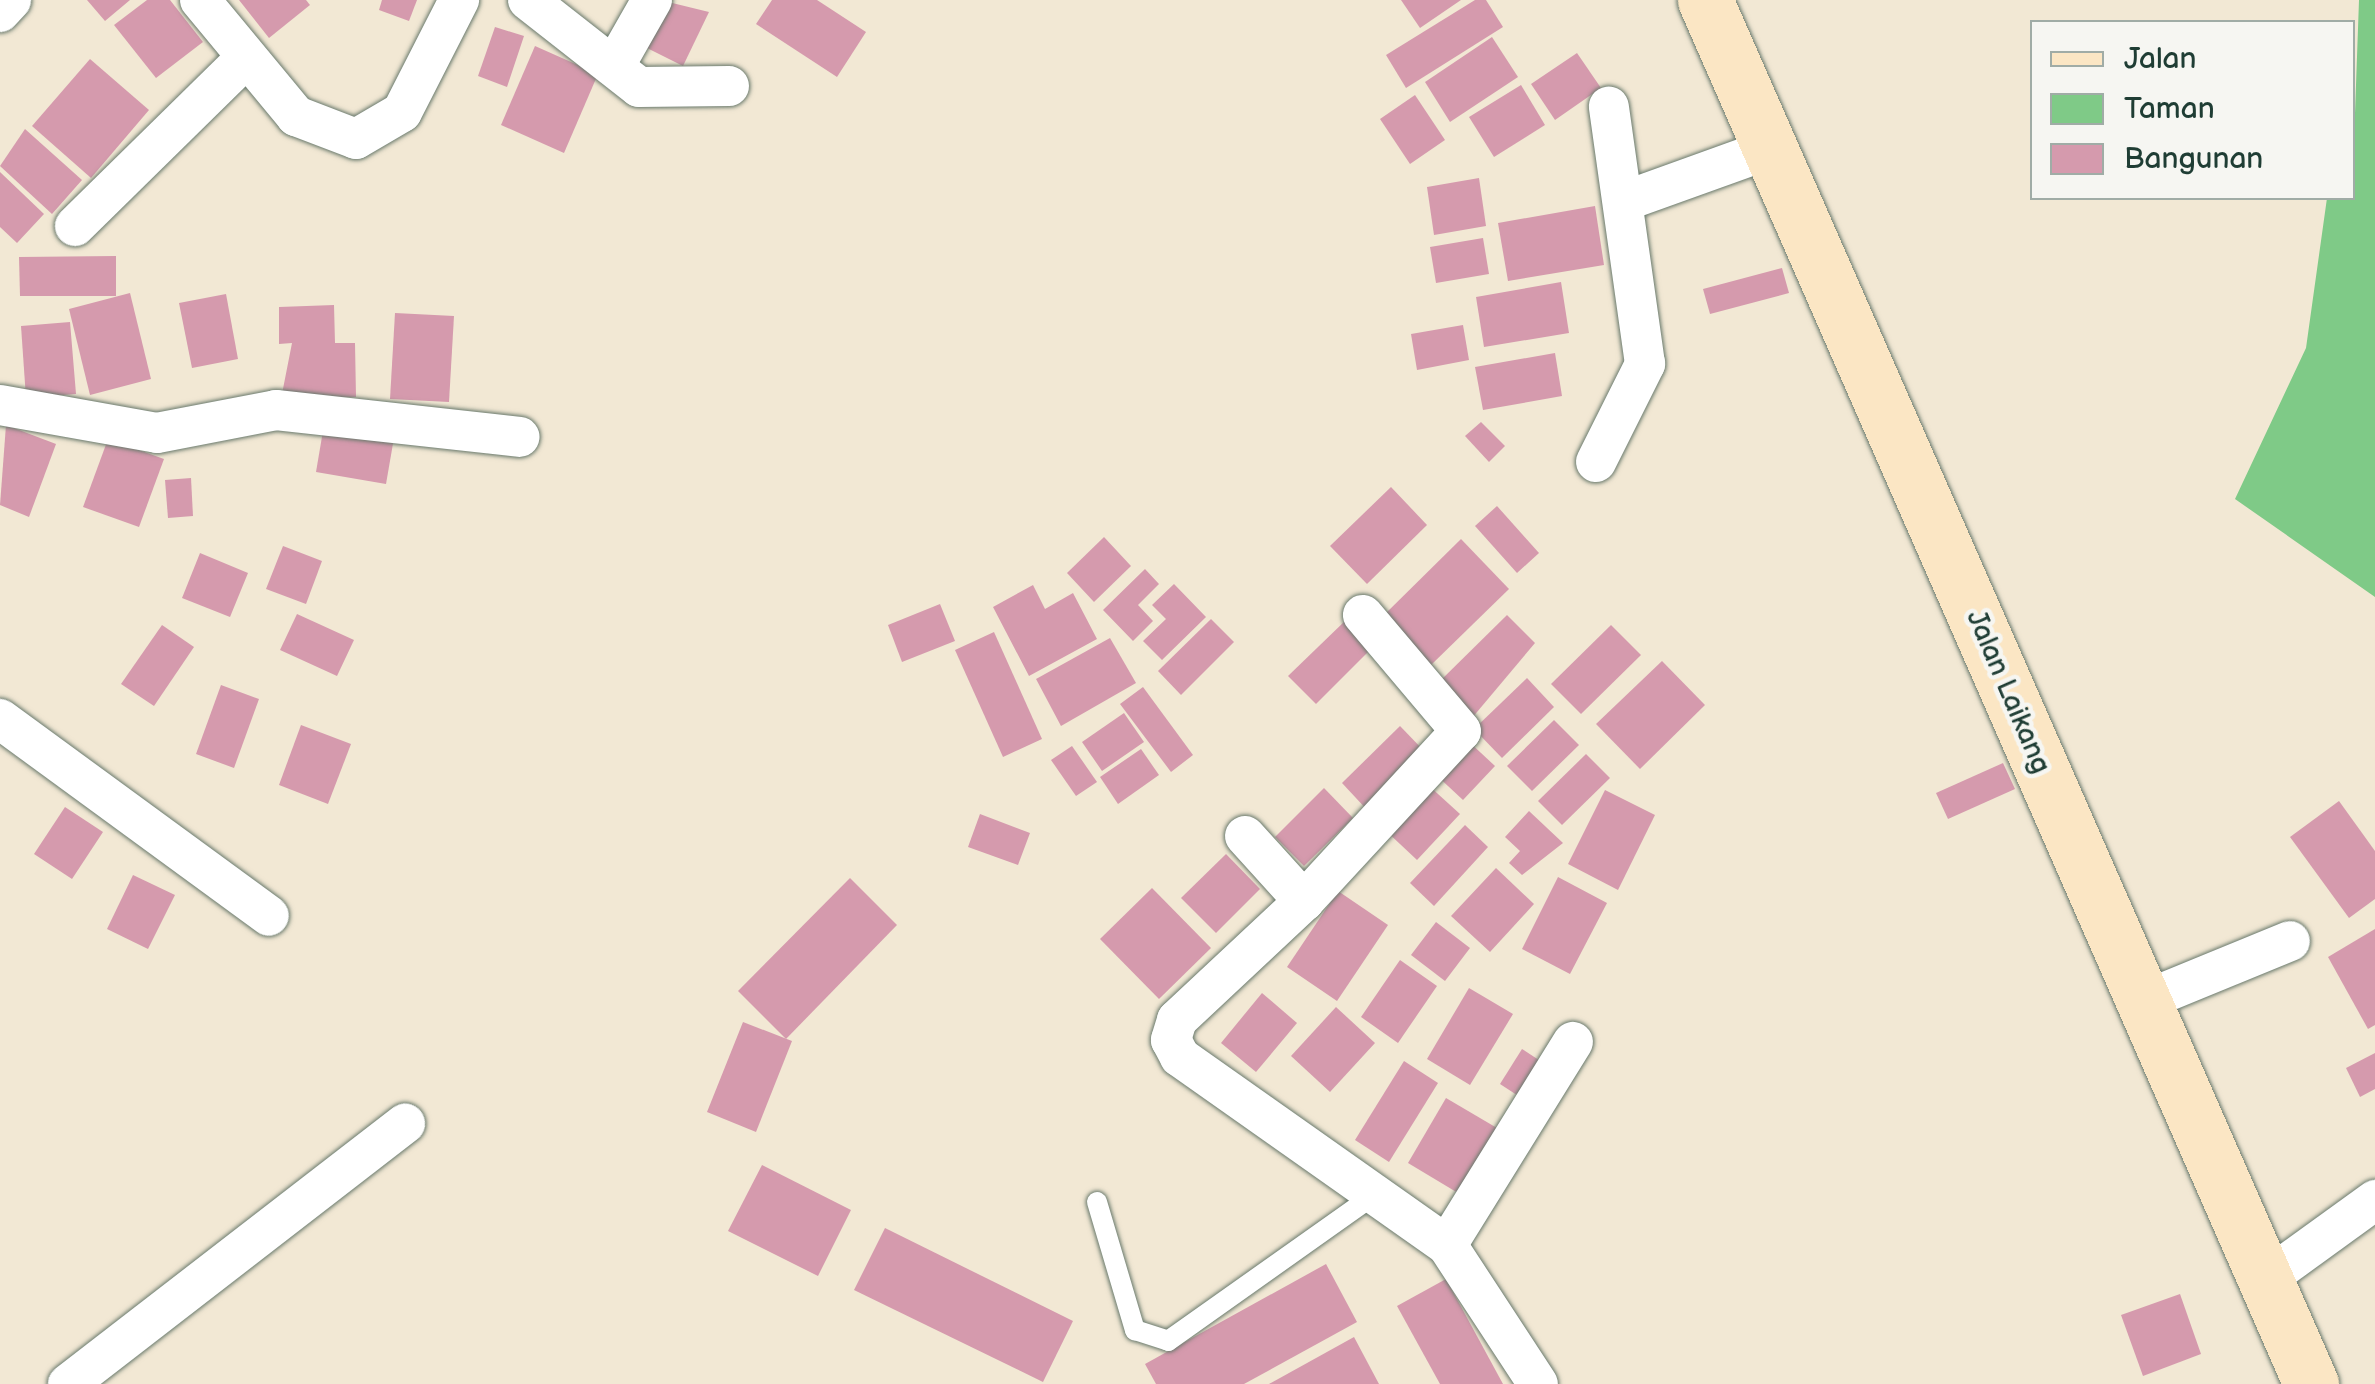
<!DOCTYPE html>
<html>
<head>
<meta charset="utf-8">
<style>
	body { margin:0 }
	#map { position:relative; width:2375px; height:1384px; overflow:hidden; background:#f2e8d4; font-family:"Balsamiq Sans",sans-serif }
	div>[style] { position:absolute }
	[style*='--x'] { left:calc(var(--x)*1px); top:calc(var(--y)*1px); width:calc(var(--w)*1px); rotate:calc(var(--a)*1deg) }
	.green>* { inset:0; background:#7fca87 }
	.building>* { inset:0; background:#d59aad }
	.roads { filter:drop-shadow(0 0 2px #69796c) drop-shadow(0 0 2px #69796c) }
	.service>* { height:20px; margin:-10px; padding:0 10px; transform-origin:10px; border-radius:10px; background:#fff }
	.minor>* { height:40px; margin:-20px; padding:0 20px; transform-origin:20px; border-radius:20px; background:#fff }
	.secondary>* { height:55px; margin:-27.5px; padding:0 27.5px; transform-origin:27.5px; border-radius:27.5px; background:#fbe6c4 }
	span { translate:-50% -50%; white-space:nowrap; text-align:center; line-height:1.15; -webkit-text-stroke:9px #f6f6f2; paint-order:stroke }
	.street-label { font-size:28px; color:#1f3d34 }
	.legend { position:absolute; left:2030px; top:20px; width:325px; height:180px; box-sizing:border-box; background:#f6f6f2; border:2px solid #a0aca6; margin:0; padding:12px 18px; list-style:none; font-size:30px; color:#1f3d34 }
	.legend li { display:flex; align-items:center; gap:20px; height:50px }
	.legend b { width:50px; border:2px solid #a0aca6 }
</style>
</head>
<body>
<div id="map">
	<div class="green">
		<div style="clip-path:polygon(2359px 0,2375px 0,2375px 597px,2235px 499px,2306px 348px,2327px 198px,2352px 198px)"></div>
	</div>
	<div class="building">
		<div style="clip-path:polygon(87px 0,130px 0,105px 21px)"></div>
		<div style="clip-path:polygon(147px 0,170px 0,203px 42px,156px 78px,114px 25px)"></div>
		<div style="clip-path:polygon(239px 0,306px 0,310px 5px,269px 38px)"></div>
		<div style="clip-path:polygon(382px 0,417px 0,409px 21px,379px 10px)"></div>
		<div style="clip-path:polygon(660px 0,709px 12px,683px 66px,639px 44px)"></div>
		<div style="clip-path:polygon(772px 0,817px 0,866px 32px,837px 77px,756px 24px)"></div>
		<div style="clip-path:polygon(1401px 0,1461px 0,1420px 28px)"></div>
		<div style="clip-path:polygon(1475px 0,1486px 0,1503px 27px,1406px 88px,1386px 55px)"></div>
		<div style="clip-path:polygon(495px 27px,524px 36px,507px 87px,478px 76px)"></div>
		<div style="clip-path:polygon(1492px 37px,1518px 77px,1450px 122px,1425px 82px)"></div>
		<div style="clip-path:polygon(535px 46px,598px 74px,564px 153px,501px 125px)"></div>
		<div style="clip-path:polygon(1577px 53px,1601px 88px,1555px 120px,1531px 84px)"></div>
		<div style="clip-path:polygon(90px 59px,149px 110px,91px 178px,32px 126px)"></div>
		<div style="clip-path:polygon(1521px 85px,1545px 125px,1494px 157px,1469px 117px)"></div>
		<div style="clip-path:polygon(1415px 95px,1445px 140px,1410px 164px,1380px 119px)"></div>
		<div style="clip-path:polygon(25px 129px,82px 180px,52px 214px,0 166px)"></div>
		<div style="clip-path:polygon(0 172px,44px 214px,17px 243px,0 227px)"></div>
		<div style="clip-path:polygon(1479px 178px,1486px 226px,1434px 235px,1427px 187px)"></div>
		<div style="clip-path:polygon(1595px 206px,1604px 265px,1508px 281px,1498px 223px)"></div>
		<div style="clip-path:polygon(1483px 238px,1489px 274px,1436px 283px,1430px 247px)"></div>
		<div style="clip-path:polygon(116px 256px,116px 296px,20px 296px,19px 257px)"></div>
		<div style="clip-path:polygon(1782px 268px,1789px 293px,1710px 314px,1703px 289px)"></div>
		<div style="clip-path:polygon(1561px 282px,1569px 333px,1484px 347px,1476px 297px)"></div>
		<div style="clip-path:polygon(130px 293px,151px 379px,90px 395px,69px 309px)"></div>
		<div style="clip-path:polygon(226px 294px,238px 359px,192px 368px,179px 303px)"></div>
		<div style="clip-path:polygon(334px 305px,335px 343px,355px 343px,356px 397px,281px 399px,292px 343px,279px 344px,279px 307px)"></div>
		<div style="clip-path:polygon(395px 313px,454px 316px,449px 402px,390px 399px)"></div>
		<div style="clip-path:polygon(70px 322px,76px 394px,26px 398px,21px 326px)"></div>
		<div style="clip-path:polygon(1463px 325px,1469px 360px,1417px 370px,1411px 334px)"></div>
		<div style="clip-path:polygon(1555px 353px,1562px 396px,1483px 410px,1475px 367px)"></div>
		<div style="clip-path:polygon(325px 419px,395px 432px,386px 484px,316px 472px)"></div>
		<div style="clip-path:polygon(1481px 422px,1505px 446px,1489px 462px,1465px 436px)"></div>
		<div style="clip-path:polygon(6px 425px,56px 444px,29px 517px,0 505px)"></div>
		<div style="clip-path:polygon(108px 439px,164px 459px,139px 527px,83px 507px)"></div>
		<div style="clip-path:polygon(191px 478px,193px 516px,168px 518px,165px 480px)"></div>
		<div style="clip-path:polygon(1391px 487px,1427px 525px,1367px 584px,1330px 546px)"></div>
		<div style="clip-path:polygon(1497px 506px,1539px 553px,1517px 573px,1475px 526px)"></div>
		<div style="clip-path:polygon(1104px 537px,1131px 566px,1094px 602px,1067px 573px)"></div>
		<div style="clip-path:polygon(1461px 539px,1509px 589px,1430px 666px,1382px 617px)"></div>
		<div style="clip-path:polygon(283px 546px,322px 561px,306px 604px,266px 589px)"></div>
		<div style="clip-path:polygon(200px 553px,248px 573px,230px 617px,182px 598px)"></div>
		<div style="clip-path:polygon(1145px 569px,1159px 584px,1138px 605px,1153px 621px,1133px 641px,1103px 610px)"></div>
		<div style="clip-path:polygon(1174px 584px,1206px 617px,1162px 660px,1143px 641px,1166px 619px,1152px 605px)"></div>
		<div style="clip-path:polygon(1033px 585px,1045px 609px,1073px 593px,1097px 639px,1029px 676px,993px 607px)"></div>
		<div style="clip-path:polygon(940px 604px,955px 641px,902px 662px,888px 625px)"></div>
		<div style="clip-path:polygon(297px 614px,354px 640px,337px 676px,280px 650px)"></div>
		<div style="clip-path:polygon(1507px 615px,1535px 643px,1472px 718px,1438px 683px)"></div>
		<div style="clip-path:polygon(1211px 619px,1234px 642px,1181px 695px,1158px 671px)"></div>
		<div style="clip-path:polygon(1347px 619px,1374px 646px,1316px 704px,1288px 676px)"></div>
		<div style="clip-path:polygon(162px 625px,194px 647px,154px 706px,121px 684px)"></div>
		<div style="clip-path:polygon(1611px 625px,1641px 655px,1581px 714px,1551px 684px)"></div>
		<div style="clip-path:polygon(994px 632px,1042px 739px,1003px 757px,955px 650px)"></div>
		<div style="clip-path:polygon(1110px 638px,1136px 683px,1061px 726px,1036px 679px)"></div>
		<div style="clip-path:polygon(1662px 661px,1705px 705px,1640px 769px,1596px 724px)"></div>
		<div style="clip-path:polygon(1527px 678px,1554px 707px,1502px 758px,1474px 729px)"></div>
		<div style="clip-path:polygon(221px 685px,259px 699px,234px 768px,196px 754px)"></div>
		<div style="clip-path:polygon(1143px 687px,1193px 755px,1171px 772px,1120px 704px)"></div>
		<div style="clip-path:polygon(1124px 713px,1144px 742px,1102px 771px,1082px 742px)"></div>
		<div style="clip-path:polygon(1554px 720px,1579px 745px,1532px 791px,1507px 766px)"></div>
		<div style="clip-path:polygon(301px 725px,351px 744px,328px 804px,279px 785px)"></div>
		<div style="clip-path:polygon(1400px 726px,1427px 754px,1369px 812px,1342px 783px)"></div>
		<div style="clip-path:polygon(1466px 739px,1495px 766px,1463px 800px,1434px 773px)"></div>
		<div style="clip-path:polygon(1072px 746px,1097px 782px,1076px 796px,1051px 760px)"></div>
		<div style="clip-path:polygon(1141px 749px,1159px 775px,1118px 804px,1100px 777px)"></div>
		<div style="clip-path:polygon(1586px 754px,1610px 778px,1562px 825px,1538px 801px)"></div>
		<div style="clip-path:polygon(2003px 763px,2015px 789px,1948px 819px,1936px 793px)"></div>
		<div style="clip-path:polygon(1427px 784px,1460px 814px,1417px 860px,1384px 829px)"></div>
		<div style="clip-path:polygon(1324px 788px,1353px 818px,1304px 866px,1275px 837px)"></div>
		<div style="clip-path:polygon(1605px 790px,1655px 815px,1618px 890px,1568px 864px)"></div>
		<div style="clip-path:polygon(2339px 801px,2375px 851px,2375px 899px,2349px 918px,2290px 837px)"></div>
		<div style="clip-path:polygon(65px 807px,103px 832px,72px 879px,34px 854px)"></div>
		<div style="clip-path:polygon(1529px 811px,1563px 843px,1522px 875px,1509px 863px,1520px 851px,1505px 837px)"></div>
		<div style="clip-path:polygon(980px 814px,1030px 833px,1018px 865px,968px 847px)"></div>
		<div style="clip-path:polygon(1465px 825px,1488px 847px,1434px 906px,1410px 883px)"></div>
		<div style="clip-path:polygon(1226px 854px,1260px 889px,1216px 933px,1181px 898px)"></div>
		<div style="clip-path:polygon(1496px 868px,1534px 904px,1490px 952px,1451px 916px)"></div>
		<div style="clip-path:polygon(133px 875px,175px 895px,148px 949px,107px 929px)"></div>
		<div style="clip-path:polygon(1558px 877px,1607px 903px,1570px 974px,1522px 949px)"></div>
		<div style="clip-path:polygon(850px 878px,897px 925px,786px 1039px,738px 991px)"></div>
		<div style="clip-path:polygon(1152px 888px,1211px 948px,1159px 999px,1100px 939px)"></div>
		<div style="clip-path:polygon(1338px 891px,1388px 925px,1337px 1001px,1287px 967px)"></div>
		<div style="clip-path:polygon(1436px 922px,1470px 948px,1445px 981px,1411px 955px)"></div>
		<div style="clip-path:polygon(2375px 929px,2375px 1025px,2368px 1029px,2328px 957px)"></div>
		<div style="clip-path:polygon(1400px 960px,1437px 986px,1398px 1043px,1361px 1017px)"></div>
		<div style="clip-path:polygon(1469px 988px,1513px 1014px,1470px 1085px,1427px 1059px)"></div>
		<div style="clip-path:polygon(1262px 993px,1297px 1023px,1256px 1072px,1221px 1043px)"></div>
		<div style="clip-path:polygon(1336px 1007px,1375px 1043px,1330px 1092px,1291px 1056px)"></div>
		<div style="clip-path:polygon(743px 1022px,792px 1041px,756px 1132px,707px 1112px)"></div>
		<div style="clip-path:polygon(1522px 1049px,1548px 1066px,1526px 1101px,1500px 1084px)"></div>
		<div style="clip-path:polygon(2375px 1053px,2375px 1089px,2360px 1097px,2346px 1068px)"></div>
		<div style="clip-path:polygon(1404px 1061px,1438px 1083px,1389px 1162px,1355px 1140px)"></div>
		<div style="clip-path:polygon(1446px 1098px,1497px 1128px,1458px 1193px,1408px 1163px)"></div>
		<div style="clip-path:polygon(762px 1165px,851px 1210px,818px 1276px,728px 1231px)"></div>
		<div style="clip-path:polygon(885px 1228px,1073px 1321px,1043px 1382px,854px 1290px)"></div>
		<div style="clip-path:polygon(1326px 1264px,1357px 1322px,1244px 1384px,1156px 1384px,1145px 1364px)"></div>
		<div style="clip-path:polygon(1446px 1279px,1503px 1384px,1440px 1384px,1397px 1306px)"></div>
		<div style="clip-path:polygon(2180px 1294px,2201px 1354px,2143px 1376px,2121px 1315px)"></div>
		<div style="clip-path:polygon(1354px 1337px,1379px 1384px,1269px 1384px)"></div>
	</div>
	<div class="roads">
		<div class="service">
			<div style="--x:1097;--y:1202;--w:134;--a:73.5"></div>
			<div style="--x:1135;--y:1330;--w:35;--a:18"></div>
			<div style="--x:1168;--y:1341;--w:251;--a:-35.3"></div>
		</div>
		<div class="minor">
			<div style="--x:200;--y:0;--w:151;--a:50.4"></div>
			<div style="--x:296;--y:116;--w:64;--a:21"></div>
			<div style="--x:356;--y:139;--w:53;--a:-30.4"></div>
			<div style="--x:402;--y:112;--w:126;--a:-63"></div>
			<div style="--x:528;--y:0;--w:141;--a:38.1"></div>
			<div style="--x:639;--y:87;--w:90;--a:-0.6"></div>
			<div style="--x:0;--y:12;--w:16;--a:-47"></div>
			<div style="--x:615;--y:65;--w:75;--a:-60.4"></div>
			<div style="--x:1625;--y:201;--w:156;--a:-19.8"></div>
			<div style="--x:75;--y:226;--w:240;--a:-44.5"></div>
			<div style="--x:0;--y:405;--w:159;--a:10.1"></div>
			<div style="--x:157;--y:433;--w:121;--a:-10.9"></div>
			<div style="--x:276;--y:410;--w:245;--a:6.3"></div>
			<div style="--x:1596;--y:462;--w:110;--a:-63.4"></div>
			<div style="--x:1645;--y:364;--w:260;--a:-98"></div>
			<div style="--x:0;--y:719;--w:333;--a:36.2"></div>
			<div style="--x:1245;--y:836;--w:88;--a:47.8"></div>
			<div style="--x:1304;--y:901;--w:174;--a:136.9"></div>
			<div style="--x:1177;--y:1020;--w:21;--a:107"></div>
			<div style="--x:1171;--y:1040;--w:19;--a:62"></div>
			<div style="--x:1180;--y:1057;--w:327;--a:35.2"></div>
			<div style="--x:1447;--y:1245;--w:166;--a:56.8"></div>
			<div style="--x:1304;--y:901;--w:231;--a:-47.3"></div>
			<div style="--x:1461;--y:731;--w:152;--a:-130.2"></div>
			<div style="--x:2139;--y:1003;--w:163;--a:-22.3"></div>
			<div style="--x:1447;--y:1245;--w:239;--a:-58.2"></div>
			<div style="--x:2266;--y:1279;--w:135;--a:-35.9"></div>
			<div style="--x:68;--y:1384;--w:426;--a:-37.7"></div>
		</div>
		<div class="secondary">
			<div style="--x:1705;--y:0;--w:1511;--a:66.35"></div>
		</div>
	</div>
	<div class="street-label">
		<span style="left:2008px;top:692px;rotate:67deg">Jalan Laikang</span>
	</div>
	<ul class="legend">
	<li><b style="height:12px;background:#fbe6c4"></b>Jalan</li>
	<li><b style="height:28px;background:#7fca87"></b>Taman</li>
	<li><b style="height:28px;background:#d59aad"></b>Bangunan</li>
	</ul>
</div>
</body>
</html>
